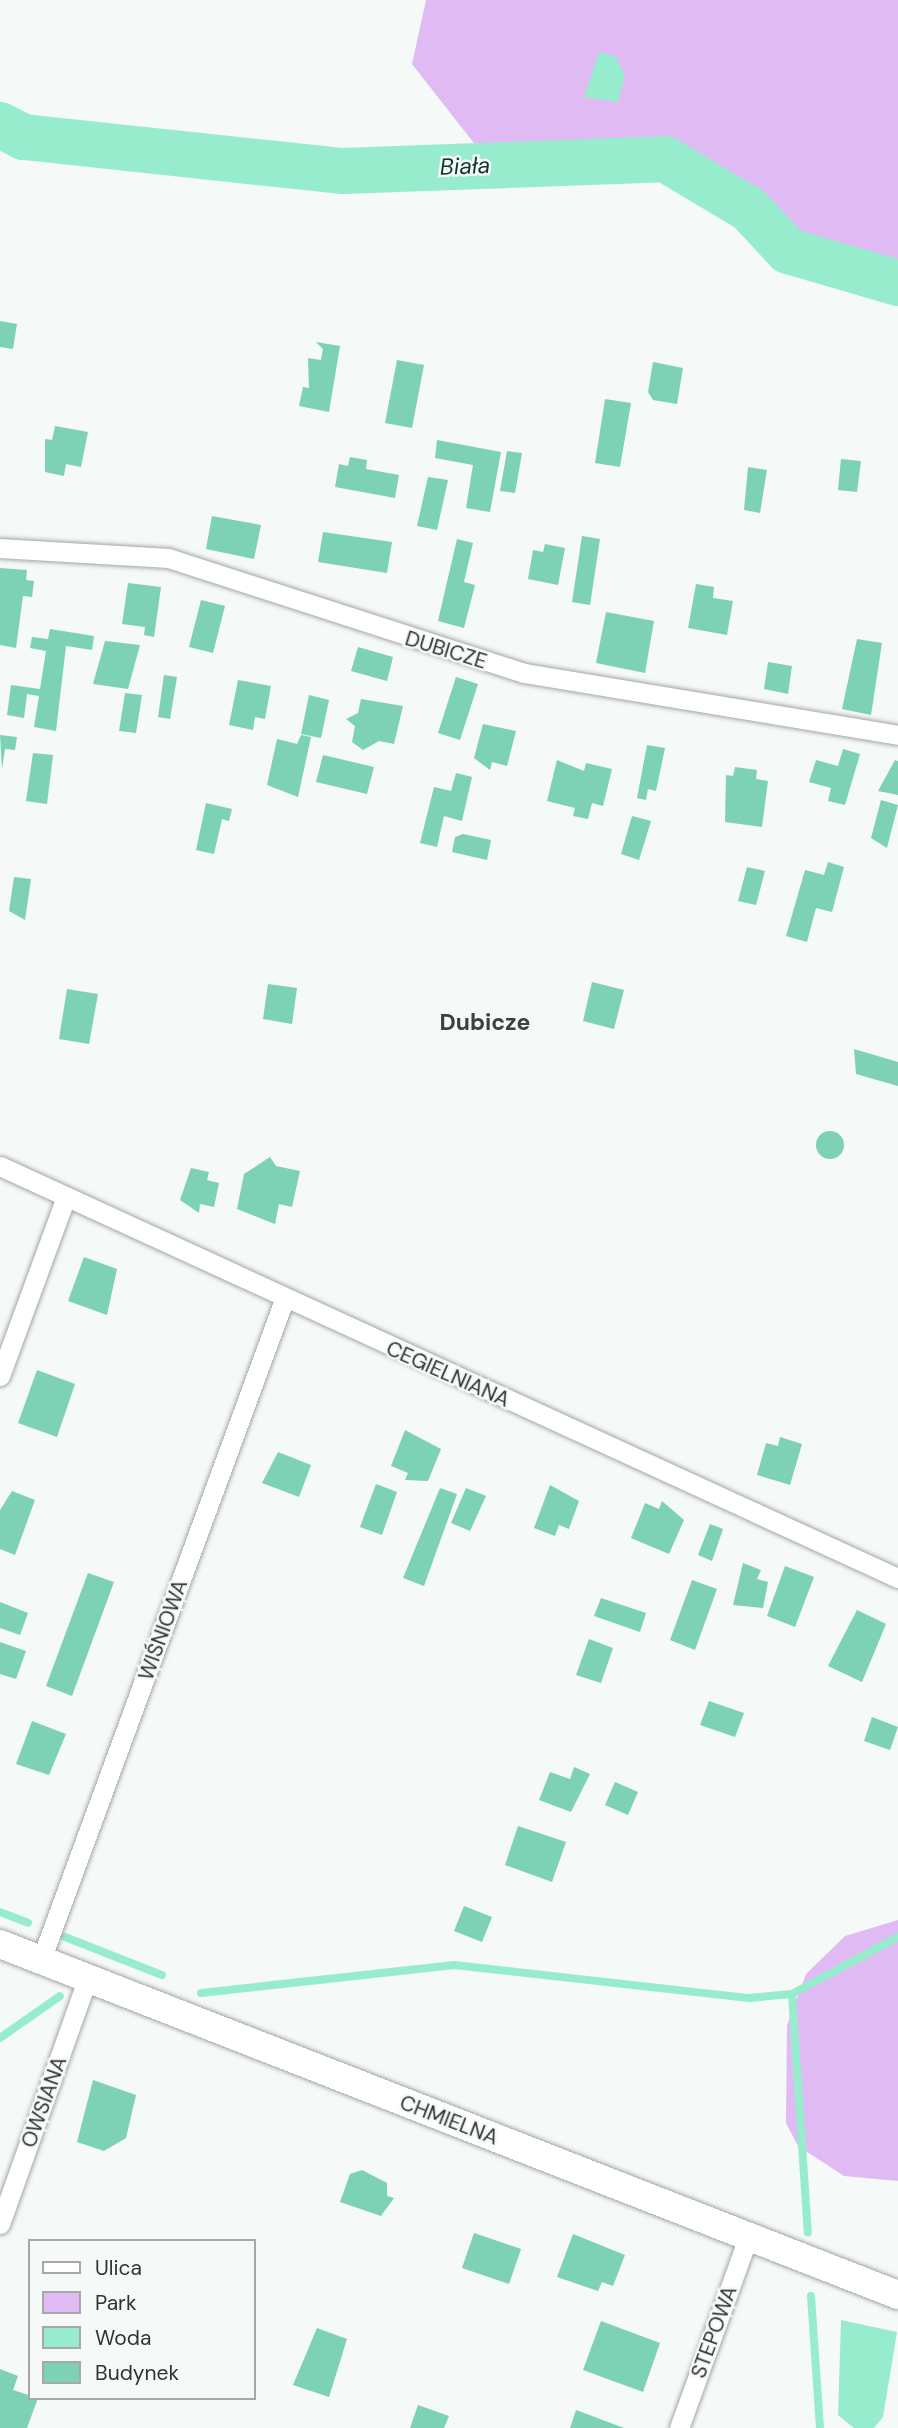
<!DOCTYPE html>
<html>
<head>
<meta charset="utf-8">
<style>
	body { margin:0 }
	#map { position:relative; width:898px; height:2428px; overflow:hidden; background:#f5f9f7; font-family:"DM Sans",sans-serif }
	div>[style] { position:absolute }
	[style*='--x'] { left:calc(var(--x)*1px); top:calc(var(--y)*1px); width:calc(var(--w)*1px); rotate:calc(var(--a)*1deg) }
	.green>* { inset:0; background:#e0bbf3 }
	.water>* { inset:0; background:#98ecce }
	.stream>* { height:8px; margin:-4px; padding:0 4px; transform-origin:4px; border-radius:4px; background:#98ecce }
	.river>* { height:46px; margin:-23px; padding:0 23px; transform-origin:23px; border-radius:23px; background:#98ecce }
	.building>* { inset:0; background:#7dd1b4 }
	.round { border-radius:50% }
	.roads { filter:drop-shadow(0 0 2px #a3a7a5) drop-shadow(0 0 2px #a3a7a5) }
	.street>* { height:19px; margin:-9.5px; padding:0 9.5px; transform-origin:9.5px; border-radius:9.5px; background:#fff }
	.secondary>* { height:28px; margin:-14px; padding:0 14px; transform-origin:14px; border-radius:14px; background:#fff }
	span { translate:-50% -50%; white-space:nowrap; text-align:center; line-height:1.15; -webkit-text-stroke:5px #f5f9f7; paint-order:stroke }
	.street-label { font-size:21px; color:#313232 }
	.water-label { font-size:23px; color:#0f362b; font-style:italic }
	.neighbourhood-label { font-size:23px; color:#3d403f; font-weight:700 }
	.legend { position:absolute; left:28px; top:2239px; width:228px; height:161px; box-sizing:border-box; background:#f5f9f7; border:2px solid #a7a9a8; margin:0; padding:9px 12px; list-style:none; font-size:21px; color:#313232 }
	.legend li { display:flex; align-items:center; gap:14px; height:35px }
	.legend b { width:35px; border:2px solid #a7a9a8 }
</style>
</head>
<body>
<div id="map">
	<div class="green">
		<div style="clip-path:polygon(426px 0,898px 0,898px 283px,788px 251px,749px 209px,665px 160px,491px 165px,412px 64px)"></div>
		<div style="clip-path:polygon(898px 1920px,898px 2181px,844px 2176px,798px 2146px,786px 2123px,787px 2025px,806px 1974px,845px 1936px)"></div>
	</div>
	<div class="water">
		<div style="clip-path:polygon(599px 52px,616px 57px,625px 76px,618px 102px,584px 97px)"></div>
		<div style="clip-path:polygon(841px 2320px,897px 2332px,883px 2417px,874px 2428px,854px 2428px,838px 2415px)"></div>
	</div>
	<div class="stream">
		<div style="--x:0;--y:1912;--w:30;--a:21"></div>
		<div style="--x:65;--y:1937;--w:104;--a:21.4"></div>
		<div style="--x:201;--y:1993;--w:255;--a:-6.3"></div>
		<div style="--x:454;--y:1965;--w:297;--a:6.4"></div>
		<div style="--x:749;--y:1998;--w:43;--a:-5.3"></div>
		<div style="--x:792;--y:1994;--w:120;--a:-28.3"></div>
		<div style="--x:792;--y:1994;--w:239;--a:86.2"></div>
		<div style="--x:0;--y:2038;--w:73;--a:-35"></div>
		<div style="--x:811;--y:2296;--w:132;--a:86.1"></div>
	</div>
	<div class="river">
		<div style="--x:0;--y:125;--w:27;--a:27"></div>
		<div style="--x:24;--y:137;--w:321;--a:6.1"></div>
		<div style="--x:343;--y:171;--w:322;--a:-2.1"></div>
		<div style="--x:665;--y:159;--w:98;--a:30.8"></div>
		<div style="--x:749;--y:209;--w:57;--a:47.1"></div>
		<div style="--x:788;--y:251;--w:115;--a:16.2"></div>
	</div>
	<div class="building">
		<div style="clip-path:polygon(0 321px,17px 324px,13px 349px,0 347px)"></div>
		<div style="clip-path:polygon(316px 342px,340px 346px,329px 412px,299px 406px,303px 387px,309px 388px,308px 358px,321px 360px,323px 349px)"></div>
		<div style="clip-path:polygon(397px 360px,424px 365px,412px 428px,385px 423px)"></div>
		<div style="clip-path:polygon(653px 362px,683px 368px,677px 404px,653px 400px,648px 392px)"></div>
		<div style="clip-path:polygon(605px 399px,631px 403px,620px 467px,595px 463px)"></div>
		<div style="clip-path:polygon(55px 426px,88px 432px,81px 467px,66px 464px,64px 476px,45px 472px,45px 439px,52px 440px)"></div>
		<div style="clip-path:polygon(437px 440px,501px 452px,490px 512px,466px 508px,473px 465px,435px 458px)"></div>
		<div style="clip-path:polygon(507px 451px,522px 453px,515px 493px,500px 491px)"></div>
		<div style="clip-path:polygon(350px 457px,367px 460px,366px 469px,399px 475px,395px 498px,335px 487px,339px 464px,348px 466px)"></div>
		<div style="clip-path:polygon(841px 459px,861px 461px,857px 492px,838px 490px)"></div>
		<div style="clip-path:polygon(748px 467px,767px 470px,760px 513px,744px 510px)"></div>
		<div style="clip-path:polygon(428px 477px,448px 480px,437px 530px,417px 526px)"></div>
		<div style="clip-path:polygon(212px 516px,261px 525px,254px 559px,206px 549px)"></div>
		<div style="clip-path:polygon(323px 532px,392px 542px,387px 573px,318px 562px)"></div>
		<div style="clip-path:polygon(582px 536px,600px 539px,590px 605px,572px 602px)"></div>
		<div style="clip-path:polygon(457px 539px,473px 543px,464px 582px,475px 585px,464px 628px,438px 621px)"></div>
		<div style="clip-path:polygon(545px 544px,565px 548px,558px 585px,528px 579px,533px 550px,543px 552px)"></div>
		<div style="clip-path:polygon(0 568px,27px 570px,26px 580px,34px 581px,32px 597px,23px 596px,16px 648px,0 645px)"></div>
		<div style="clip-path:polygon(128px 583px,161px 587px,154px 637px,144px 635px,145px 627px,122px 624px)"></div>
		<div style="clip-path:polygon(696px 584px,714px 587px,713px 598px,733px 601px,727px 635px,688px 628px)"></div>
		<div style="clip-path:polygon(201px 600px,225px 606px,213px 653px,189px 647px)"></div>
		<div style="clip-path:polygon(606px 612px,654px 621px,645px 673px,596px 663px)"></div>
		<div style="clip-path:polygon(50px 629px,94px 636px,92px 650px,66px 646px,56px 731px,34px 727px,39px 696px,27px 694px,24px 718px,7px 715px,11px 685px,40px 689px,46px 651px,30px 648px,32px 637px,48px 639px)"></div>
		<div style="clip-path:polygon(857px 639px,882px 643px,871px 715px,842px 709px)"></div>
		<div style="clip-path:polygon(105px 641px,140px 645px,128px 689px,93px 684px)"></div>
		<div style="clip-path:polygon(358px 647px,393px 657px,387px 681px,351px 671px)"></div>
		<div style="clip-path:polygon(768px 662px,792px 666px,788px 694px,764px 689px)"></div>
		<div style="clip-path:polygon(164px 675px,177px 677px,170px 719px,158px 717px)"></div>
		<div style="clip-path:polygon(456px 677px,478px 684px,460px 740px,438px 733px)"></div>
		<div style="clip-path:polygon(238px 680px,271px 686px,265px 719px,255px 717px,253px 730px,229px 725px)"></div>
		<div style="clip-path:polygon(125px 693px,142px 695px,136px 733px,119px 731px)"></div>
		<div style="clip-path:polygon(309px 695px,329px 700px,321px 738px,301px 734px)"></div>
		<div style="clip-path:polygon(361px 699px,403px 706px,394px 744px,379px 741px,363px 750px,352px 742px,355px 726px,346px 719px,358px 713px)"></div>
		<div style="clip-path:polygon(483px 724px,516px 731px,507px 766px,492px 762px,490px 770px,474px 758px)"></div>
		<div style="clip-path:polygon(0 735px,17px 737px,15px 750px,5px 749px,2px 769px)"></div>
		<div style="clip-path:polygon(301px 735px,311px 737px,298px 797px,267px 785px,277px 739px,297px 744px)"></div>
		<div style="clip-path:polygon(647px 745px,665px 748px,656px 791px,648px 789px,646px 800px,637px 798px)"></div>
		<div style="clip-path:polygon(843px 749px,860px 754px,845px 805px,828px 801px,831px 788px,809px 782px,816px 760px,838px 766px)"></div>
		<div style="clip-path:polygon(33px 753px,53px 755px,47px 804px,26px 801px)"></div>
		<div style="clip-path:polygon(323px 755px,374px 767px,367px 794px,316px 782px)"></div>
		<div style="clip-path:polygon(557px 760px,584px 771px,586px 763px,612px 769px,603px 806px,592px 803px,588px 819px,573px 816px,575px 808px,547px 801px)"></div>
		<div style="clip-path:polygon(895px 760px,898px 761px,898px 795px,878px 791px)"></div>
		<div style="clip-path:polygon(735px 767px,757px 770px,756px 779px,768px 781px,762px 827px,725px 822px,726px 775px,733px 776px)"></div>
		<div style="clip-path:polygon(456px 773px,472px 777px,462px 821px,444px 816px,437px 847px,420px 843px,434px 787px,451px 791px)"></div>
		<div style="clip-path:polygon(881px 800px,898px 805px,887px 848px,871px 838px)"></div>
		<div style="clip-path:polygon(206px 803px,232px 809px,229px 821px,222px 819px,214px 854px,196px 850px)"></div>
		<div style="clip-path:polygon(632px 816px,651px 821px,639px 860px,621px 854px)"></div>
		<div style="clip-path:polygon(463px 834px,491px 840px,487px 860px,452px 852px,455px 837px)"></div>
		<div style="clip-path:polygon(828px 862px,844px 867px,832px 912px,816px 908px,807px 942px,786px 936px,805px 870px,824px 875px)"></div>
		<div style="clip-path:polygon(747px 867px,765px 871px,756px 905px,738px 901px)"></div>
		<div style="clip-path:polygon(14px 877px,31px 879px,25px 920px,9px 911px)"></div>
		<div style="clip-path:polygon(592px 982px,624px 990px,614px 1029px,583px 1021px)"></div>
		<div style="clip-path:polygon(268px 984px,297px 988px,292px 1024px,263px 1019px)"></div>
		<div style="clip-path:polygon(67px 989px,98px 994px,89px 1044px,59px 1039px)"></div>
		<div style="clip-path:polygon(854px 1049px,898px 1062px,898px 1086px,856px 1074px)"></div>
		<div class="round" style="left:816px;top:1131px;width:28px;height:28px"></div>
		<div style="clip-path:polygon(270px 1157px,276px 1166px,300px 1171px,292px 1207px,279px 1204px,275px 1224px,237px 1209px,244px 1174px)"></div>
		<div style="clip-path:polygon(191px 1168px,209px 1172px,207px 1180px,219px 1183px,214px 1207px,200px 1204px,199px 1213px,180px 1200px)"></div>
		<div style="clip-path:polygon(84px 1257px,117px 1269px,107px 1315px,68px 1301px)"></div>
		<div style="clip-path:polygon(37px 1370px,75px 1384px,57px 1437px,18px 1423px)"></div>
		<div style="clip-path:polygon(405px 1430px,441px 1449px,428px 1481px,405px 1480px,408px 1473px,391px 1466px)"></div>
		<div style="clip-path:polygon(780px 1437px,802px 1444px,790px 1485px,757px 1475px,766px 1443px,778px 1446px)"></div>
		<div style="clip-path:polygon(278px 1452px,311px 1465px,299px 1497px,262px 1483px)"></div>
		<div style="clip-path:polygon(376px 1484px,397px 1492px,382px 1535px,360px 1527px)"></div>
		<div style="clip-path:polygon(550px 1485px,579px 1501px,569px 1529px,559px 1525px,555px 1536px,534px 1528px)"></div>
		<div style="clip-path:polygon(440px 1488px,457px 1494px,424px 1586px,403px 1578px)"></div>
		<div style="clip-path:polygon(466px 1488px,486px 1496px,470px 1531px,451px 1523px)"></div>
		<div style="clip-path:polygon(12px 1491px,35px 1500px,15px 1555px,0 1549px,0 1510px)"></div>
		<div style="clip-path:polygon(662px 1501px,684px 1520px,669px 1554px,631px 1538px,645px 1503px,659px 1509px)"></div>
		<div style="clip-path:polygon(710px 1524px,723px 1529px,712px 1561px,698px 1555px)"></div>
		<div style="clip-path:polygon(743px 1563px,761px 1570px,757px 1579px,768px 1582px,763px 1608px,733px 1605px)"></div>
		<div style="clip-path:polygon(785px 1566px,814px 1577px,795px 1627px,767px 1616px)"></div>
		<div style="clip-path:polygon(88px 1573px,114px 1582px,72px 1696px,46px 1686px)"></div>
		<div style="clip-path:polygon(692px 1580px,717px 1589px,695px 1650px,670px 1640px)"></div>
		<div style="clip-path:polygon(601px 1598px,646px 1613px,640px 1632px,594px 1616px)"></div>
		<div style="clip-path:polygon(0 1602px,28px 1613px,20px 1635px,0 1628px)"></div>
		<div style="clip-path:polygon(857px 1610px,886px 1624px,862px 1682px,828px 1666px)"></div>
		<div style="clip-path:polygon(589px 1639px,613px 1648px,601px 1683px,576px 1675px)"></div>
		<div style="clip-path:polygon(0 1642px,26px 1651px,16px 1679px,0 1674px)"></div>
		<div style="clip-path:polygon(709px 1701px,744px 1713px,735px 1737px,700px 1725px)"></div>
		<div style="clip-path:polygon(872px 1717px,898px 1727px,890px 1750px,864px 1741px)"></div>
		<div style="clip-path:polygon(32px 1721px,66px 1734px,49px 1775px,16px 1764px)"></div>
		<div style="clip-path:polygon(574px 1767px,590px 1774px,571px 1812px,539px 1800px,550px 1772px,570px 1779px)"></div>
		<div style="clip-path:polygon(615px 1782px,638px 1792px,628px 1815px,605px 1805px)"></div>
		<div style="clip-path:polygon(518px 1826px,566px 1842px,552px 1882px,505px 1865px)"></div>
		<div style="clip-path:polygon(464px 1906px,492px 1917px,482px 1942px,454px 1931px)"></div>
		<div style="clip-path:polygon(93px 2080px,136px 2095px,126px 2138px,104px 2151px,77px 2142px)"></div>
		<div style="clip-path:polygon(362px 2170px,387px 2183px,387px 2196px,394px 2198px,381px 2216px,340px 2202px,350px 2174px)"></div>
		<div style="clip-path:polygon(474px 2233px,521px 2249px,509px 2284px,462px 2268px)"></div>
		<div style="clip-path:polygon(573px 2234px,625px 2255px,613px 2286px,602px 2282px,598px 2291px,557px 2277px)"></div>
		<div style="clip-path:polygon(601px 2321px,660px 2343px,643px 2392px,583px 2370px)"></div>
		<div style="clip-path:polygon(317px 2328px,347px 2339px,329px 2397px,293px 2385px)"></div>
		<div style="clip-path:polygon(0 2369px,18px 2376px,13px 2390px,38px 2398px,27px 2428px,0 2428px)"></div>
		<div style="clip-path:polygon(418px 2405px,449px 2416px,444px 2428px,410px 2428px)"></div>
		<div style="clip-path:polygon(576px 2410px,624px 2428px,570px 2428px)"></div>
	</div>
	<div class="roads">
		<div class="street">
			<div style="--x:0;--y:548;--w:168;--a:3.4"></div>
			<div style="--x:168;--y:558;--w:374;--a:17.9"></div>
			<div style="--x:524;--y:673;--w:379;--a:9.4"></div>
			<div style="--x:0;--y:1166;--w:988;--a:24.65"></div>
			<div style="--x:0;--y:1376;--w:189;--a:-69.8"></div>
			<div style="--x:41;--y:1960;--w:703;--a:-69.79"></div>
			<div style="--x:0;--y:2224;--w:260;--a:-70.4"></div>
			<div style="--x:679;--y:2428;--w:203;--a:-70.1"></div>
		</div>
		<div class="secondary">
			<div style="--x:0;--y:1944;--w:964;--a:21.35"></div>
		</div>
	</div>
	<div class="street-label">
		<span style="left:446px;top:650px;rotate:17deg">DUBICZE</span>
		<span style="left:448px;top:1374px;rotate:24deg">CEGIELNIANA</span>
		<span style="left:163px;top:1630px;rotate:-70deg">WIŚNIOWA</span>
		<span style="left:44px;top:2102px;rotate:-70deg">OWSIANA</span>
		<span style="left:449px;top:2120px;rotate:21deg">CHMIELNA</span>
		<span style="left:714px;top:2332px;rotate:-70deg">STEPOWA</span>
	</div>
	<div class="water-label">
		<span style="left:465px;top:166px;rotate:-2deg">Biała</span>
	</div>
	<div class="neighbourhood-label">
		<span style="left:485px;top:1022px">Dubicze</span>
	</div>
	<ul class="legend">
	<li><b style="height:9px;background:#fff"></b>Ulica</li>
	<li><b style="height:19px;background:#e0bbf3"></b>Park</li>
	<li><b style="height:19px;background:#98ecce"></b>Woda</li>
	<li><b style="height:19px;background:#7dd1b4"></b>Budynek</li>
	</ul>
</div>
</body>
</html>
